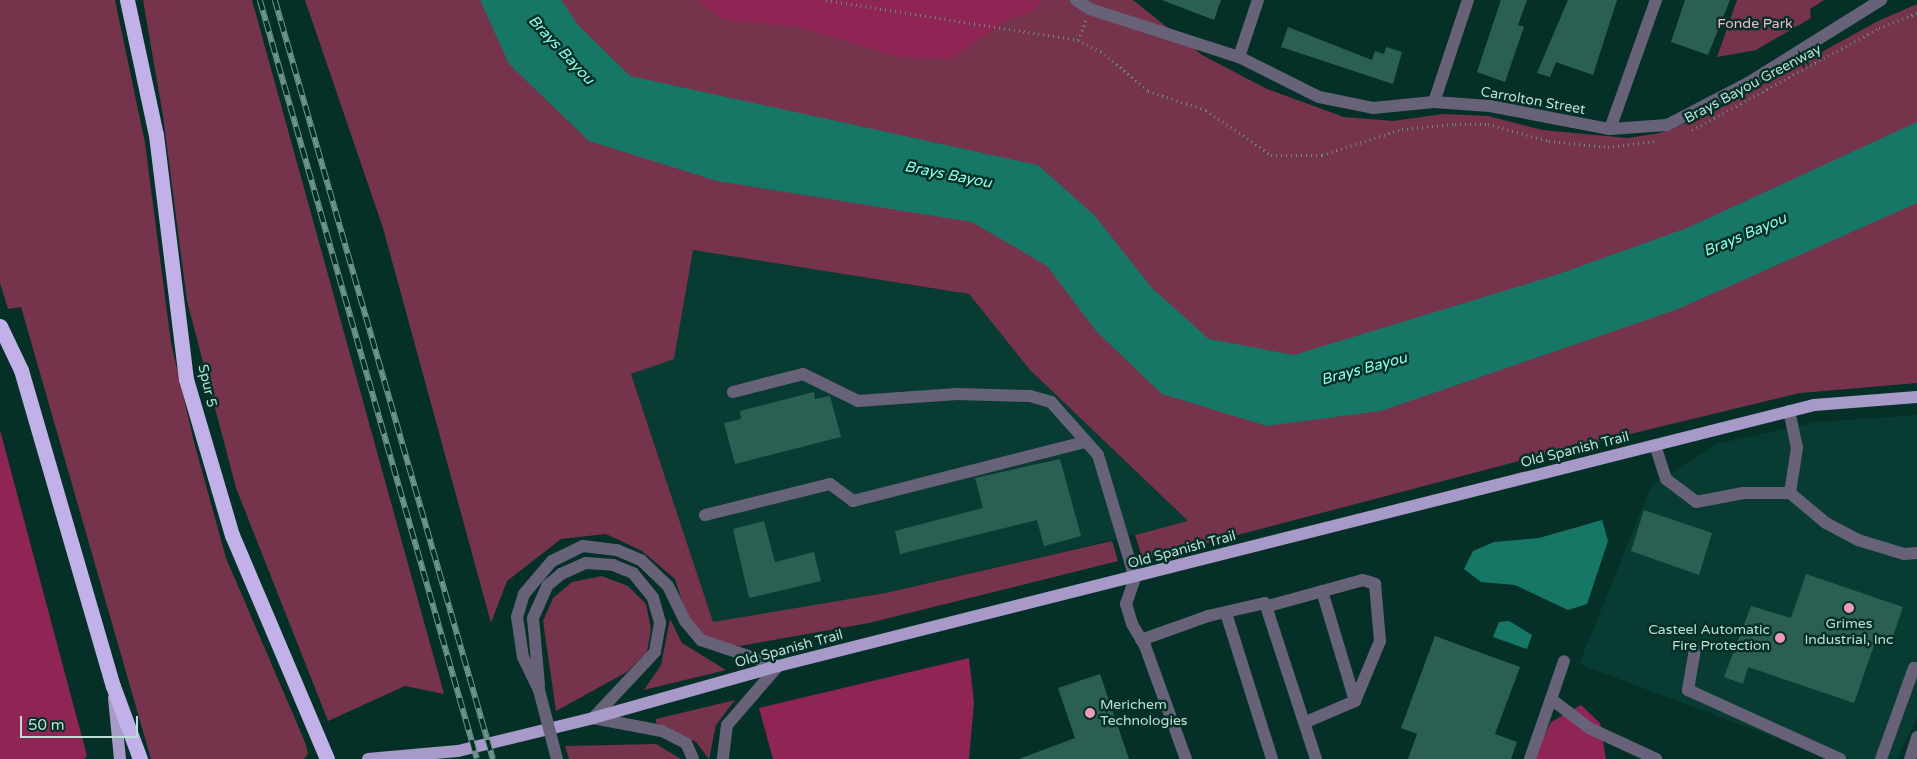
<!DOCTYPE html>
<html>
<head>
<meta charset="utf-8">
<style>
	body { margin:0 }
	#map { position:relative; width:1917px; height:759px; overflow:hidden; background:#053028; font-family:"Varela Round",sans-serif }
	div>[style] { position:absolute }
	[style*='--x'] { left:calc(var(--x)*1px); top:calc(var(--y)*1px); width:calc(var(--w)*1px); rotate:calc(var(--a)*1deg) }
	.built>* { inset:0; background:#083b32 }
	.green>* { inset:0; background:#75334c }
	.forest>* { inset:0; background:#8f2554 }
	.water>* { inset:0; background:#177766 }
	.building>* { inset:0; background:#2c5f54 }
	.path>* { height:3px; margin-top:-1.5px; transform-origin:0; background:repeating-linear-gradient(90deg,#638b82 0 1px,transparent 0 5px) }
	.minor>* { height:12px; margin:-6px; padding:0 6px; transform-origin:6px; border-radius:6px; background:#686278 }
	.major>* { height:12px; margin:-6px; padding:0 6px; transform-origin:6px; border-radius:6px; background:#a79ac8 }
	.highway>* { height:15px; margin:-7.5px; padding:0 7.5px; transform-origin:7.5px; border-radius:7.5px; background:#c1b1e8 }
	.rail>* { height:5.5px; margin-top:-2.75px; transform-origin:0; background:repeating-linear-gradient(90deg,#053028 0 11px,#6d948c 0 22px); box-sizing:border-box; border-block:1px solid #6d948c }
	.minor-bridge>* { height:12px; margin:-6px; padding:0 6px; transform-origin:6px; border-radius:6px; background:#686278 }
	.dots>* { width:14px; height:14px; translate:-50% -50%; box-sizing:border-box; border:2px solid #053028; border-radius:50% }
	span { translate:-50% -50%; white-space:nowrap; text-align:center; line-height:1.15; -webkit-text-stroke:5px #053028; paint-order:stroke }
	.park-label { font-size:14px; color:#f3b9cc }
	.street-label { font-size:14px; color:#bbdfd6 }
	.poi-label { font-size:14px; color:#bbdfd6 }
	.right { translate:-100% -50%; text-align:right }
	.left { translate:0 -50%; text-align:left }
	.water-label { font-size:15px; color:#90fce4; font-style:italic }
	.scale { position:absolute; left:20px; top:716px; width:118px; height:22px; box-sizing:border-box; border:2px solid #bbdfd6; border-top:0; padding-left:6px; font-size:15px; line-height:18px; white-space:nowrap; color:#bbdfd6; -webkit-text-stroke:4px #053028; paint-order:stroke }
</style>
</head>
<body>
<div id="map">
	<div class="built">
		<div style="clip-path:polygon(693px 250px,969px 294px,1030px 370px,1189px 522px,885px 593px,713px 623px,631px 373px,674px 359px)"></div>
		<div style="clip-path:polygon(1917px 415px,1917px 718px,1897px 759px,1832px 759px,1579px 664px,1651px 486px,1716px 444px,1817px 422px)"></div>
	</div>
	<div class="green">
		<div style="clip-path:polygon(0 0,115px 0,145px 143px,171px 343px,194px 442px,226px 558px,305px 742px,308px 754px,304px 759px,151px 759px,21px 307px,8px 309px,0 283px)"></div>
		<div style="clip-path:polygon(143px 0,252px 0,444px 694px,405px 686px,328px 721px,236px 488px,187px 301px,163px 116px)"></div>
		<div style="clip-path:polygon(305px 0,1133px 0,1202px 55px,1267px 89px,1344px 117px,1393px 121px,1443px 114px,1488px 116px,1543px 130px,1627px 138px,1660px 133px,1707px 115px,1878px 21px,1917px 4px,1917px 383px,1800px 393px,1523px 460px,1143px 560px,1135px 535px,1188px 521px,1030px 370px,969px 294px,693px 250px,674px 359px,631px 374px,713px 622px,885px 593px,1112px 541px,1118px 561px,869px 623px,740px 646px,714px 643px,699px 632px,686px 615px,675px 579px,642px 551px,606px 534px,561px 539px,507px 581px,491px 623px,383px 228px)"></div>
		<div style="clip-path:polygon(1737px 0,1824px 0,1810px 9px,1811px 18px,1756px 50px,1717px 57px)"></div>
		<div style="clip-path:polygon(602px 576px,628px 586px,646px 604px,651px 629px,647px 652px,627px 672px,556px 711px,543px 621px,553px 598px,572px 582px)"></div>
		<div style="clip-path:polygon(670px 619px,682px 643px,726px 670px,644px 690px,661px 665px)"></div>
		<div style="clip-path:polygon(735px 700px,716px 725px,709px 759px,696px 742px,656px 723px,656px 719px)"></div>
		<div style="clip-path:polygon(656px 744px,681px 759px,569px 759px,565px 746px)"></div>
	</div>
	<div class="forest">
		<div style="clip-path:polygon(696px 0,1043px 0,1034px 11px,1008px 20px,950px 59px,898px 57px,799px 27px,725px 20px)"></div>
		<div style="clip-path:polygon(0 430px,87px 756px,84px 759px,0 759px)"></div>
		<div style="clip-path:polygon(969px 658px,974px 703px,969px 759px,773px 759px,759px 708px)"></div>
		<div style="clip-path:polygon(1581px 705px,1600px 723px,1606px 759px,1533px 759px,1551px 722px)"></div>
	</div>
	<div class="water">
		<div style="clip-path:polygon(480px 0,561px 0,578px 25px,630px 76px,1038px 165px,1095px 216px,1152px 288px,1209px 339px,1294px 355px,1556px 275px,1687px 228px,1917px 122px,1917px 203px,1678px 309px,1381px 411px,1267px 426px,1162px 394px,1096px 331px,1047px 266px,972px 222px,717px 181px,589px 141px,509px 64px)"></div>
		<div style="clip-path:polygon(1602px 520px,1608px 541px,1587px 604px,1568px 610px,1515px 585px,1481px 582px,1464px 569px,1473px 551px,1494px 542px,1539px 538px)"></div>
		<div style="clip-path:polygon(1509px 621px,1532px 635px,1527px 649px,1493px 637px,1499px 622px)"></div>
	</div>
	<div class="building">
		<div style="clip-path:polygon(1162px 0,1221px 0,1214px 20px)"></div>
		<div style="clip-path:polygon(1501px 0,1527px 0,1518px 25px,1524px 27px,1505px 82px,1477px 72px)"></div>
		<div style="clip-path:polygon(1568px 0,1617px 0,1593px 75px,1556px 62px,1550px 77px,1537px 73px)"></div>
		<div style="clip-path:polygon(1685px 0,1730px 0,1708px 55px,1671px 42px)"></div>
		<div style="clip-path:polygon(1288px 27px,1372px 60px,1375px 51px,1384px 54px,1386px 47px,1402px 52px,1393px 84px,1281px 47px)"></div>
		<div style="clip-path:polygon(814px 392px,815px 399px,830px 396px,841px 437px,735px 464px,724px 423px,741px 419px,740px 411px)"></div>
		<div style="clip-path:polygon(1060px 459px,1081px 536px,1044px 546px,1037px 520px,900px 554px,895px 531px,983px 508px,975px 478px)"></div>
		<div style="clip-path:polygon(1644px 510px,1712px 533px,1699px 575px,1631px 551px)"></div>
		<div style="clip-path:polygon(764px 521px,775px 562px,814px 552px,821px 581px,749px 598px,733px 529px)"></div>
		<div style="clip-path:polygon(1806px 574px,1903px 607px,1891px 642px,1877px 637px,1854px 703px,1748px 667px,1743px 684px,1724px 677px,1751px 606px,1791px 618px)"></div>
		<div style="clip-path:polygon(1435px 636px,1520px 667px,1495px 734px,1517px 742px,1511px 759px,1408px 759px,1417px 734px,1401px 728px)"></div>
		<div style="clip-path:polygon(1100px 674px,1129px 759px,1019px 759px,1075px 738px,1058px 688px)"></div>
	</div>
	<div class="path">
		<div style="--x:826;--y:0;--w:255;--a:9"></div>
		<div style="--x:1078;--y:40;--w:30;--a:27"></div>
		<div style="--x:1105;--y:54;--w:57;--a:40.7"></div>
		<div style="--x:1148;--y:91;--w:61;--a:18.1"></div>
		<div style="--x:1206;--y:110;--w:79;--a:34.7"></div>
		<div style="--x:1271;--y:155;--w:51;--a:0"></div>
		<div style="--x:1322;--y:155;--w:84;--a:-18"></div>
		<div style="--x:1402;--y:129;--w:53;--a:-5.4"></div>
		<div style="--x:1455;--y:124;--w:33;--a:0"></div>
		<div style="--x:1488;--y:124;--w:63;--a:15.6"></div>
		<div style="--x:1549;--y:141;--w:59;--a:5.8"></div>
		<div style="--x:1608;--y:147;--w:47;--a:-7.3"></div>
		<div style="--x:1078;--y:40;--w:22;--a:-68"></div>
		<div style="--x:1692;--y:130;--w:213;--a:-28.6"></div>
		<div style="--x:1879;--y:28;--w:41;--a:-21.5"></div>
	</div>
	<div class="minor">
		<div style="--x:1076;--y:0;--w:17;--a:33"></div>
		<div style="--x:1090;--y:9;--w:157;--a:17.9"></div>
		<div style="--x:1239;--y:57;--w:89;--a:26.6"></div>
		<div style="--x:1319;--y:97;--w:55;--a:11.5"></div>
		<div style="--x:1373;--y:108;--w:61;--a:-5.6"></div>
		<div style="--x:1434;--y:102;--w:56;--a:4.1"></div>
		<div style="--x:1490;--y:106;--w:122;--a:10.9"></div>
		<div style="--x:1610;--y:129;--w:57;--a:-4"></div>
		<div style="--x:1667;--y:125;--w:91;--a:-27.4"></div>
		<div style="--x:1748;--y:83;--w:157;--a:-32"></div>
		<div style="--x:1239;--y:57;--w:60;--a:-71.6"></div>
		<div style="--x:1434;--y:102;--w:108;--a:-71.6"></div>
		<div style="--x:1610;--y:129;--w:137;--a:-70.4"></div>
		<div style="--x:733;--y:392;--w:72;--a:-14.4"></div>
		<div style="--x:803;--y:374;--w:61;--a:26.1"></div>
		<div style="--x:858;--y:401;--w:99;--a:-4"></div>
		<div style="--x:957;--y:394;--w:73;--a:1.6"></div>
		<div style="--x:1030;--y:396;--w:22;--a:16"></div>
		<div style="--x:1051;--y:402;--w:71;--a:48.4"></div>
		<div style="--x:1098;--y:455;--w:128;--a:73.3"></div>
		<div style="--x:1135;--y:578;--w:28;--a:109"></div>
		<div style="--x:1126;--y:604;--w:21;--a:73"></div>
		<div style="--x:1132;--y:624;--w:26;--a:59"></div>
		<div style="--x:1145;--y:646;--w:120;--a:70.1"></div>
		<div style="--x:1655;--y:445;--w:36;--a:72"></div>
		<div style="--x:1666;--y:479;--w:38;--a:37"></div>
		<div style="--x:1696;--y:502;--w:48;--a:-10.8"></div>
		<div style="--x:1743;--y:493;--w:47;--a:0"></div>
		<div style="--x:1790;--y:493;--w:46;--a:-81.2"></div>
		<div style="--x:1797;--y:448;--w:38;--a:-102"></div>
		<div style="--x:1790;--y:493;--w:47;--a:39.8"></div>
		<div style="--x:1826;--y:523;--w:36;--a:28"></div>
		<div style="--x:1858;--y:540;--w:48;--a:16.9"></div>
		<div style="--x:1904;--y:554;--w:13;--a:-4"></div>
		<div style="--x:705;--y:515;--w:129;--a:-13.9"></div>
		<div style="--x:830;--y:484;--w:29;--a:36"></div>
		<div style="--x:853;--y:501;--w:238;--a:-14.3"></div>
		<div style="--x:1322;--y:591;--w:115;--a:73.3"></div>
		<div style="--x:1268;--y:606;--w:98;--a:-15.3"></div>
		<div style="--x:1363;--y:580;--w:13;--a:18"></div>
		<div style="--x:1375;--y:584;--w:57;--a:85"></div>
		<div style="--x:1380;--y:641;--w:65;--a:112.6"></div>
		<div style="--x:1355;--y:701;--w:53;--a:156.8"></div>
		<div style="--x:1226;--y:613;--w:153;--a:72.5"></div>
		<div style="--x:1141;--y:640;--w:71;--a:-19.7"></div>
		<div style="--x:1208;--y:616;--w:58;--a:-12.8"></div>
		<div style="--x:1265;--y:603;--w:164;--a:71.9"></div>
		<div style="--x:1695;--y:649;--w:42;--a:99.7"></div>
		<div style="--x:1688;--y:690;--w:167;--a:24.4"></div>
		<div style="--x:539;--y:685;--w:67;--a:-95.1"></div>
		<div style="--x:533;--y:618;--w:36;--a:-66"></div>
		<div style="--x:548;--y:585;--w:17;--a:-40"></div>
		<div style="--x:561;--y:574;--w:27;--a:-24"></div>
		<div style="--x:586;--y:563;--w:27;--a:4"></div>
		<div style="--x:613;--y:565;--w:22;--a:22"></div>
		<div style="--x:633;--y:573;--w:32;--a:51"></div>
		<div style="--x:653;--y:598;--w:26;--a:74"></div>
		<div style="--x:660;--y:623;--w:29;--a:100"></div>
		<div style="--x:655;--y:652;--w:91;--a:133.2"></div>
		<div style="--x:539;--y:690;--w:37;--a:-116"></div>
		<div style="--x:523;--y:657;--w:40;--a:-98.5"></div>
		<div style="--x:517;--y:617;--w:24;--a:-73"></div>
		<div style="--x:524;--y:594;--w:43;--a:-49.7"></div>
		<div style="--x:552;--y:561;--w:34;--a:-26"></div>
		<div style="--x:583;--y:546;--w:34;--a:7"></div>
		<div style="--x:617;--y:550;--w:26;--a:23"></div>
		<div style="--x:641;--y:560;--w:37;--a:44"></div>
		<div style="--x:668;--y:586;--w:39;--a:64"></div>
		<div style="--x:685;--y:621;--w:25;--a:50"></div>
		<div style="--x:701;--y:640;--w:81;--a:18.7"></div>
		<div style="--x:778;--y:666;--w:78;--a:130.8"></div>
		<div style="--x:727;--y:725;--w:34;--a:97"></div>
		<div style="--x:1551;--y:699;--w:40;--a:-71.1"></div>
		<div style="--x:593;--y:718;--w:70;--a:10.7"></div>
		<div style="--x:662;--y:731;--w:27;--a:27"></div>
		<div style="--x:686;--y:743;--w:17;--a:66"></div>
		<div style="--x:1530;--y:759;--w:64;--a:-70.7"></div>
		<div style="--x:1551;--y:699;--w:48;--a:37.3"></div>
		<div style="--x:1589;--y:728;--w:74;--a:24.8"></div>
		<div style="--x:1881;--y:759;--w:97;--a:-70.1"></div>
		<div style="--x:1914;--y:668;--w:3;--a:18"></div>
		<div style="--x:1910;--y:759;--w:23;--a:-72"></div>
	</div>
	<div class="major">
		<div style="--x:114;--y:698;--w:61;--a:84.4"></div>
		<div style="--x:368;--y:759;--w:90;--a:-5.1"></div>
		<div style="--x:458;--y:751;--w:139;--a:-13.7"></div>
		<div style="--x:593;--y:718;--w:192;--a:-15.7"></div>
		<div style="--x:778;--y:666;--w:1068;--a:-14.14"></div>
		<div style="--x:1814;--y:405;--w:103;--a:-4.4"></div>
	</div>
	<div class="highway">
		<div style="--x:127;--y:0;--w:138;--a:77.9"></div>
		<div style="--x:156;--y:135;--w:246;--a:83"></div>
		<div style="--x:186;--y:379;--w:163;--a:73.6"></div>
		<div style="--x:232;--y:535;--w:243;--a:67"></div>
		<div style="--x:0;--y:326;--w:49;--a:64.5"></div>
		<div style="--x:21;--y:370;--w:329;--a:73.8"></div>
		<div style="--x:113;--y:686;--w:78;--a:69.7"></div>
	</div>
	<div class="rail">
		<div style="--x:260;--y:0;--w:789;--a:74.04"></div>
		<div style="--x:275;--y:0;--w:790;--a:73.97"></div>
	</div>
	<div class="minor-bridge">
		<div style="--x:539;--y:690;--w:71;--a:75.4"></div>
	</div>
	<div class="dots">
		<div style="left:1849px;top:608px;background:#f09ab7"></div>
		<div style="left:1780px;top:638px;background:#f09ab7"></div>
		<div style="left:1090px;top:713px;background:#f09ab7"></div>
	</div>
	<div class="park-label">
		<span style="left:1755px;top:24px">Fonde Park</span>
	</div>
	<div class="street-label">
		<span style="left:1753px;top:84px;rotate:-28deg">Brays Bayou Greenway</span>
		<span style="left:1533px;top:101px;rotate:10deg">Carrolton Street</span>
		<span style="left:207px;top:386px;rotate:77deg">Spur 5</span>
		<span style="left:1575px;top:450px;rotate:-14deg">Old Spanish Trail</span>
		<span style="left:1182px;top:550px;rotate:-15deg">Old Spanish Trail</span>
		<span style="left:789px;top:649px;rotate:-15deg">Old Spanish Trail</span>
	</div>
	<div class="poi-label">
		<span style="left:1849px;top:632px">Grimes<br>Industrial, Inc</span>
		<span class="right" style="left:1770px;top:638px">Casteel Automatic<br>Fire Protection</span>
		<span class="left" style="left:1100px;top:713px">Merichem<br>Technologies</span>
	</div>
	<div class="water-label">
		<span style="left:561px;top:50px;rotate:47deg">Brays Bayou</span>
		<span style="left:948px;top:175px;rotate:11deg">Brays Bayou</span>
		<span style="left:1745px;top:235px;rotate:-23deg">Brays Bayou</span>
		<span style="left:1364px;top:369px;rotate:-15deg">Brays Bayou</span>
	</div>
	<div class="scale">50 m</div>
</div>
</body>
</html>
